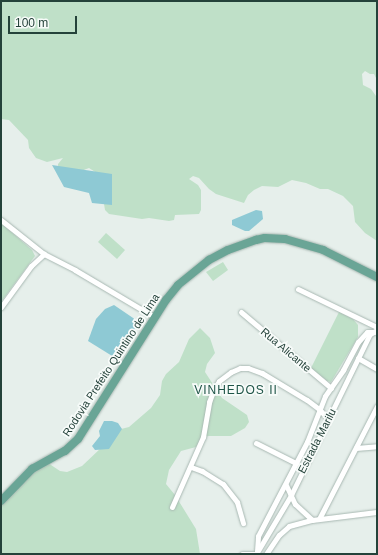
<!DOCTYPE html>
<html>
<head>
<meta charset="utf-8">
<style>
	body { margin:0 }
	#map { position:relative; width:378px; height:555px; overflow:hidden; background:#e6efeb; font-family:Arial,sans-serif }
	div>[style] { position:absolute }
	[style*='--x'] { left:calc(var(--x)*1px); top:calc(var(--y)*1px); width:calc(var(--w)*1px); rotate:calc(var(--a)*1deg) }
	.green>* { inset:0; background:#bfe0c8 }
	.water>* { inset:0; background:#8ec9d4 }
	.roads { filter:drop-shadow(0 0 1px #a8b8b2) drop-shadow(0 0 1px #a8b8b2) }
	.street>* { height:5px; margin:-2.5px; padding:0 2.5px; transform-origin:2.5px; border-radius:2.5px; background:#fff }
	.primary>* { height:8px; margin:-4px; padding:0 4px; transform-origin:4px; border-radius:4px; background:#6aa596 }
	span { translate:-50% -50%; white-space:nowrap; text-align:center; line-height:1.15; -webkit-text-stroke:3.5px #f7fbf9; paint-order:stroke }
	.street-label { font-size:11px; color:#24423a }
	.neighbourhood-label { font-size:12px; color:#1f5548; letter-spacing:1px }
	.frame { position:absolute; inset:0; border:2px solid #24423a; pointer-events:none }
	.scale { position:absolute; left:8px; top:16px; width:69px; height:18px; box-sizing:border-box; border:2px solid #24423a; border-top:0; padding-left:5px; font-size:12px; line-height:14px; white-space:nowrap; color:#24423a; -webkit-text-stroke:3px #f7fbf9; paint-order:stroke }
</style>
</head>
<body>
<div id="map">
	<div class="green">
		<div style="clip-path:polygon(1px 1px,377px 1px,377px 80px,374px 74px,370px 74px,365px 71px,362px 74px,363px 85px,371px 89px,376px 96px,377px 105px,377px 241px,365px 233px,355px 222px,353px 206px,343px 196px,328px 189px,320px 189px,306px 183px,292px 180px,278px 187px,262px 186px,254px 190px,248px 195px,244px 203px,216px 194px,209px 189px,199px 178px,193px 176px,189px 179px,198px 185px,201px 190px,201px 210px,199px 214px,175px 215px,174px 220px,169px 221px,149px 218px,142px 219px,109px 214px,105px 210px,103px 198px,103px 177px,89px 168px,81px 171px,58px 168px,58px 164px,63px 158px,47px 162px,36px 158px,29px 148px,28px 140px,9px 120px,1px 119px)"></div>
		<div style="clip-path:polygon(1px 223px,32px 250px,35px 256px,1px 302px)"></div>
		<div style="clip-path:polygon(106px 233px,125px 250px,117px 259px,98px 242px)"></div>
		<div style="clip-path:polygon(223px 262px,228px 270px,213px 281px,206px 272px)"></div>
		<div style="clip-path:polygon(339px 312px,353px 319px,358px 325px,358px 337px,331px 382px,327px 381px,311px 368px)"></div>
		<div style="clip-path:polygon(200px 328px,210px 338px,215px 353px,207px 364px,205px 372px,222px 398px,247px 415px,249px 422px,245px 428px,231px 436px,208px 436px,201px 440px,196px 447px,181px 451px,169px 470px,166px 484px,175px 495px,196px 529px,200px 554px,1px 554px,1px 500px,27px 476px,48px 463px,60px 471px,67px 472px,82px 466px,121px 429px,129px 427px,151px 408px,160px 395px,162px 381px,166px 374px,179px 362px,189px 339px)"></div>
	</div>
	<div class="water">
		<div style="clip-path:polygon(52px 165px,112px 174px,112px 205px,92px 203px,89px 193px,64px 187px)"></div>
		<div style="clip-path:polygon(256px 210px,262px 211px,263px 219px,249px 231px,245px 231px,232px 225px,232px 220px)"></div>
		<div style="clip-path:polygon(114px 305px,139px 322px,117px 359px,88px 341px,96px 319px,105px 309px)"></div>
		<div style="clip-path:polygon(104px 421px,112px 421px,118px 423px,122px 429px,109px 449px,95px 450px,92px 446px,100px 436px,99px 431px)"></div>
	</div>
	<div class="roads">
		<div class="street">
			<div style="--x:1;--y:220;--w:55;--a:38.3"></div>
			<div style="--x:44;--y:254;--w:35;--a:27"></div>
			<div style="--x:75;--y:270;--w:92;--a:30.7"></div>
			<div style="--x:298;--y:289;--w:88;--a:25.7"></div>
			<div style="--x:1;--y:307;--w:51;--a:-53.8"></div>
			<div style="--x:31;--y:266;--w:18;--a:-43"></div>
			<div style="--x:241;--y:312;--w:118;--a:40.2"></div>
			<div style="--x:358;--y:358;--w:22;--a:30"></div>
			<div style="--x:256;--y:443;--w:45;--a:26.6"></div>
			<div style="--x:356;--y:448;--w:21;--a:-5"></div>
			<div style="--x:191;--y:467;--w:12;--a:20"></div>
			<div style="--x:202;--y:471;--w:25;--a:32"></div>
			<div style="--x:223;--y:484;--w:23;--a:52"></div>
			<div style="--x:237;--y:502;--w:22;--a:74"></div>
			<div style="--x:286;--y:485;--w:21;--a:65"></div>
			<div style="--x:295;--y:504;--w:23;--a:43"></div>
			<div style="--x:172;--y:507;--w:77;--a:-66.1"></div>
			<div style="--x:203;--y:437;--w:36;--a:-80"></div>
			<div style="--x:209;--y:402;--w:14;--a:-69"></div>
			<div style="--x:214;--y:389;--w:9;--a:-58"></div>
			<div style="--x:219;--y:381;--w:15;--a:-37"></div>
			<div style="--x:231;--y:372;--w:10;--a:-24"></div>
			<div style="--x:240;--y:368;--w:8;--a:0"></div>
			<div style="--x:248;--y:368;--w:15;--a:20"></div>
			<div style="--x:262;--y:373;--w:52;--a:31"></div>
			<div style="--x:307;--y:400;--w:15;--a:37"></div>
			<div style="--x:319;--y:409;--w:13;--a:48"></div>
			<div style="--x:319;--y:519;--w:127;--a:-62.8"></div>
			<div style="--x:257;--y:551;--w:15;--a:-86"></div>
			<div style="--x:258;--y:536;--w:106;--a:-62.5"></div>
			<div style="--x:307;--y:442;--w:49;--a:-68.6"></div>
			<div style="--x:325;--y:396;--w:32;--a:-55"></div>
			<div style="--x:343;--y:370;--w:32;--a:-62"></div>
			<div style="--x:358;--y:342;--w:13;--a:-48"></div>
			<div style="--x:367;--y:332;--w:7;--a:0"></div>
			<div style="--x:242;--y:554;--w:12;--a:0"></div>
			<div style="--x:256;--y:554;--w:69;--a:-59.3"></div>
			<div style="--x:291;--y:495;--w:179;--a:-63.9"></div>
			<div style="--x:370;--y:334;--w:8;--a:-30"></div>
			<div style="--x:266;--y:554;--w:23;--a:-56"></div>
			<div style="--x:279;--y:535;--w:13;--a:-42"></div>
			<div style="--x:289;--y:526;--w:24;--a:-15"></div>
			<div style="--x:312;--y:520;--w:65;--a:-7"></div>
		</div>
		<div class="primary">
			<div style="--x:1;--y:501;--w:45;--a:-45.9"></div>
			<div style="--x:32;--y:469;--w:38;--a:-29"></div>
			<div style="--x:65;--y:451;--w:18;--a:-43"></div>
			<div style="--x:78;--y:439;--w:165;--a:-57.7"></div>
			<div style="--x:166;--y:300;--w:19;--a:-51"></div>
			<div style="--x:178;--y:285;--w:40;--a:-39"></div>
			<div style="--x:209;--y:260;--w:21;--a:-28"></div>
			<div style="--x:228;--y:250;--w:30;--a:-20"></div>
			<div style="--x:256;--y:240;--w:9;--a:-13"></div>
			<div style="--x:265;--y:238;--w:20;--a:3"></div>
			<div style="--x:285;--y:239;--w:40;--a:16"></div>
			<div style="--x:323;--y:250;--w:60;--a:26.6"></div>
		</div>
	</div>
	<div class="street-label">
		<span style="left:286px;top:350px;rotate:40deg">Rua Alicante</span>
		<span style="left:111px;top:365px;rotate:-57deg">Rodovia Prefeito Quintino de Lima</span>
		<span style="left:317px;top:441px;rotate:-63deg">Estrada Marilu</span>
	</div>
	<div class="neighbourhood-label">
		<span style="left:236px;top:391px">VINHEDOS II</span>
	</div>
	<div class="frame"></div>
	<div class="scale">100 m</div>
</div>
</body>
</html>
